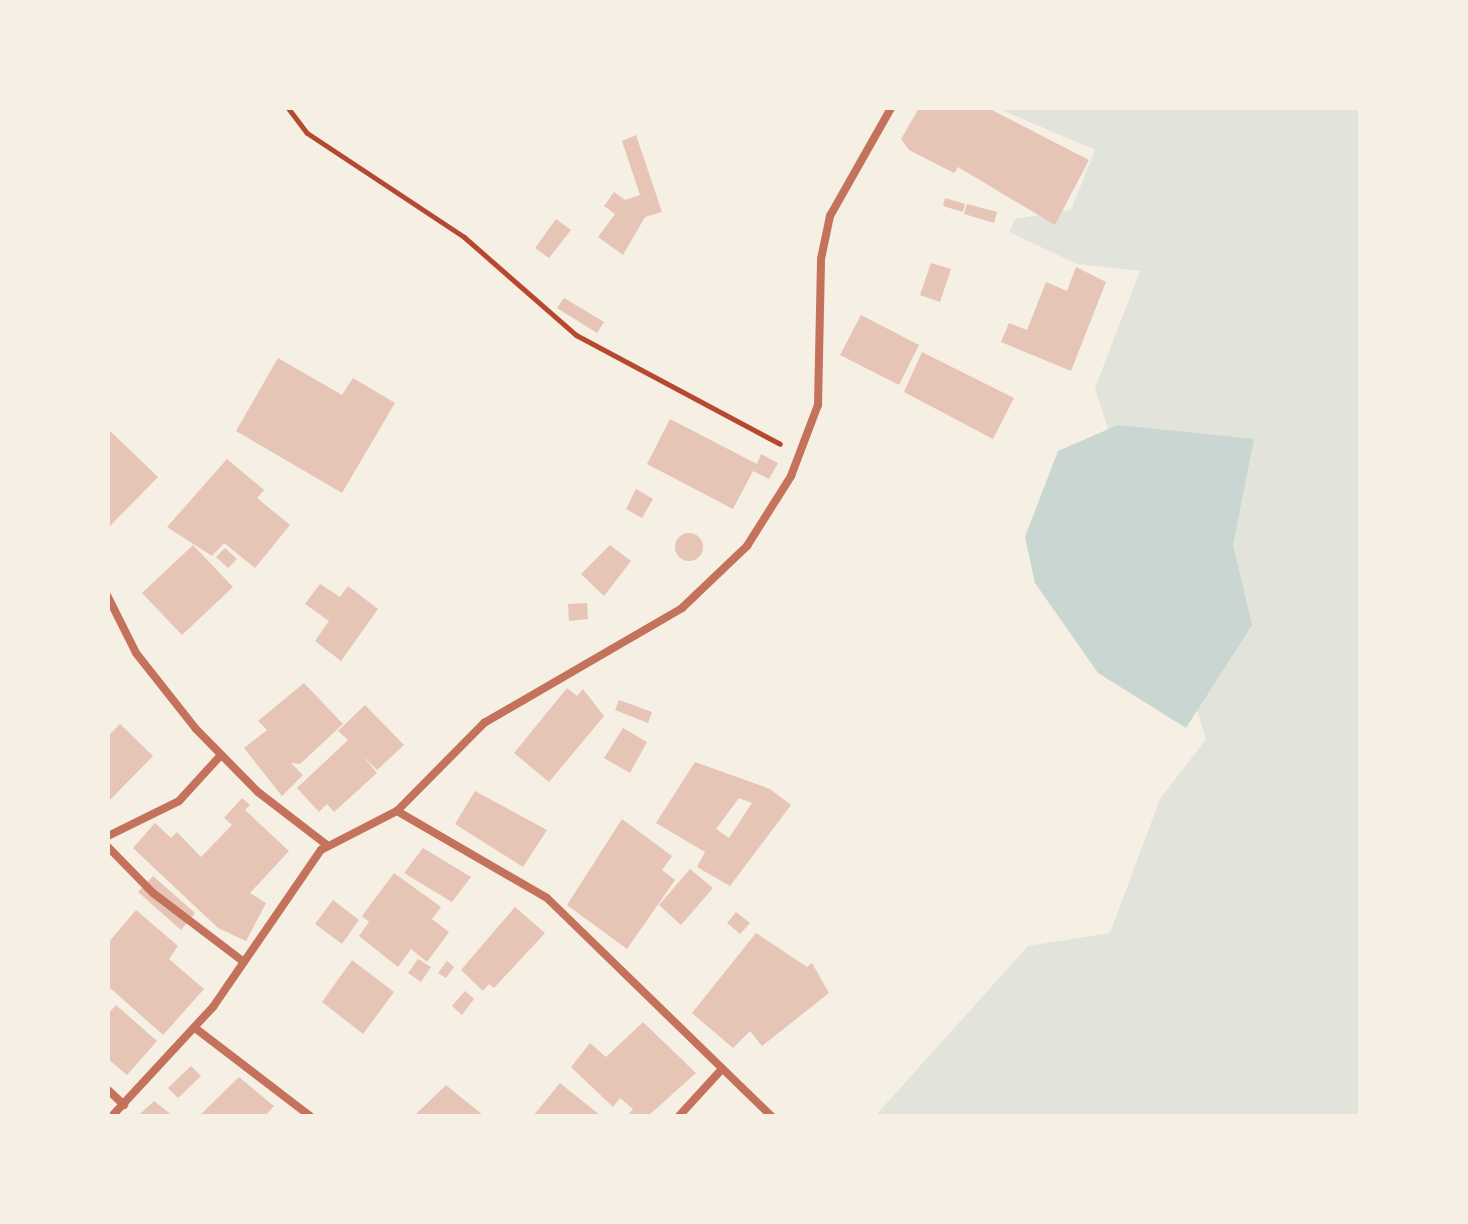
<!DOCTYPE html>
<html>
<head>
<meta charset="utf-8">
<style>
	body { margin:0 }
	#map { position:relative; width:1468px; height:1224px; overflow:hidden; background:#f6efe4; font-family:"Exo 2",sans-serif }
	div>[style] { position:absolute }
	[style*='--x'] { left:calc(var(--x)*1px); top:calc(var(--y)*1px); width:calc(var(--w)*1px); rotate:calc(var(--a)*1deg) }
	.green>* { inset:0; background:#e2e4dc }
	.water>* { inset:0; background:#c9d6d2 }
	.building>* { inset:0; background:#e6c5b7 }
	.round { border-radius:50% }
	.path>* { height:5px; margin:-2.5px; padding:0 2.5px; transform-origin:2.5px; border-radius:2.5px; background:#b5482f }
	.minor>* { height:8px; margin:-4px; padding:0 4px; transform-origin:4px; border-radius:4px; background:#c5725c }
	span { translate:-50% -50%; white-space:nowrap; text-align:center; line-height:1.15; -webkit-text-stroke:8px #f6efe4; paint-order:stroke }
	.frame { position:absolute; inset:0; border:110px solid #f6efe4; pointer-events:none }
</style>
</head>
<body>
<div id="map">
	<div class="green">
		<div style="clip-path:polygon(997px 108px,1360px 108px,1360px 1116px,875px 1116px,1028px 946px,1110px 933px,1160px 799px,1206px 739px,1095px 388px,1140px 271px,1077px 264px,1009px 232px,1015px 219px,1071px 210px,1095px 150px)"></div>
	</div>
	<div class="water">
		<div style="clip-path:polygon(1118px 425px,1254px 439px,1233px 545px,1252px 625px,1186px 728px,1098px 673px,1035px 583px,1025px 537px,1058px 451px)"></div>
	</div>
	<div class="building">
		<div style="clip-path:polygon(919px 108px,988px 108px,1089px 160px,1055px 225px,958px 167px,954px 173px,909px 150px,901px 139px)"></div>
		<div style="clip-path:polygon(636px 135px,662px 212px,645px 217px,623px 255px,598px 237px,615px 214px,604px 206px,614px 192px,625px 200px,640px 195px,622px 141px)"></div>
		<div style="clip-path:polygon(945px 198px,965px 204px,963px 212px,943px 206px)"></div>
		<div style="clip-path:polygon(967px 204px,997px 212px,994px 223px,964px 214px)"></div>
		<div style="clip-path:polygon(556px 219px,571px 230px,549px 258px,535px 248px)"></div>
		<div style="clip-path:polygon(931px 263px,951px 269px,940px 302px,920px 295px)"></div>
		<div style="clip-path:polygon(1076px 267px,1106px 282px,1071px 371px,1001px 342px,1009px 323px,1027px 330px,1046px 282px,1067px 291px)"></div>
		<div style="clip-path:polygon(564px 298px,604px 322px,597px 333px,557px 308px)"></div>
		<div style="clip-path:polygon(861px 315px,919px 345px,899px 385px,840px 355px)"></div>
		<div style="clip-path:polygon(922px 352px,1014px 398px,993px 439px,904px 392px)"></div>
		<div style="clip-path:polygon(278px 358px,342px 395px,353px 378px,395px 403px,342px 493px,236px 431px)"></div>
		<div style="clip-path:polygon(670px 419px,757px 464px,761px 454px,778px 463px,769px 479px,753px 471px,733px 509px,647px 464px)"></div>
		<div style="clip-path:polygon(108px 429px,158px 477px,108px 528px)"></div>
		<div style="clip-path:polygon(227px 459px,264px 490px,257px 498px,290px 525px,255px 568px,224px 543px,212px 556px,167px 527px)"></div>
		<div style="clip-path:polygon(636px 489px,653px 499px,642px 518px,626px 509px)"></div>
		<div class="round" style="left:675px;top:533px;width:28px;height:28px"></div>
		<div style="clip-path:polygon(193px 545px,233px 587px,182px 635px,142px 593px)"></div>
		<div style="clip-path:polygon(610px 545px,631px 561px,604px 596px,581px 574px)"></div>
		<div style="clip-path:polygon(225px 548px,237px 559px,228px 568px,216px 557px)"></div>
		<div style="clip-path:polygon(320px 584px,340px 597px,348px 586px,378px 609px,341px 661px,315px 641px,329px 621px,305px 604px)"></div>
		<div style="clip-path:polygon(587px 603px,588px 619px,569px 621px,568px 604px)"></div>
		<div style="clip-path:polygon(304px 683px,343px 724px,300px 764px,291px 763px,303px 775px,282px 796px,244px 748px,267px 730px,258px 721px)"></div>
		<div style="clip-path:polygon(567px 688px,577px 696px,583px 689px,604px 716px,549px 782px,514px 753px)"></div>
		<div style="clip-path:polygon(619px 700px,652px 712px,648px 723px,615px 710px)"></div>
		<div style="clip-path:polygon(365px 705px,404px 745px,377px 770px,363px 756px,377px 773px,334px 812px,327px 804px,319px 812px,297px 788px,348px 740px,338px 731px)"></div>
		<div style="clip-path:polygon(120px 724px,153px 756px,108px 802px,108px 736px)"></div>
		<div style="clip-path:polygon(623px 728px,647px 742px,630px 773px,604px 758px)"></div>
		<div style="clip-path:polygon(evenodd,695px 762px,770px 789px,791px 805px,730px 886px,697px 867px,705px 852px,656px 823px,695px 762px,739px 798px,752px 803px,729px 838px,716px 829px,739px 798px)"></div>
		<div style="clip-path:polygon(475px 791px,547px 830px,523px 867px,455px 824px)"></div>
		<div style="clip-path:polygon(242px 798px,250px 805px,245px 810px,289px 851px,250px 893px,266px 903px,246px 941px,218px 928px,133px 848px,155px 823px,171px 838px,177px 832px,201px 857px,232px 825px,224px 818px)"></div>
		<div style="clip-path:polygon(622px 819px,672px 856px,662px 870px,675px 880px,627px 949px,567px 905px)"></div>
		<div style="clip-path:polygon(423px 848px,471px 877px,452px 902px,404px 873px)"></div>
		<div style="clip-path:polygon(690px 869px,713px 888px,681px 925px,659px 905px)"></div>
		<div style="clip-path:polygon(394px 873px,441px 907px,432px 919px,449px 932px,427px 962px,411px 949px,398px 967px,359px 936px,369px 922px,362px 916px)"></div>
		<div style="clip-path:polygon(153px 876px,195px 913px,181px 930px,138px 892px)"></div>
		<div style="clip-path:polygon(333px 900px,359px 920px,342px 944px,315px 924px)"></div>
		<div style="clip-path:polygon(515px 907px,545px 933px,494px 988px,489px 984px,483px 991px,461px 970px)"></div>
		<div style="clip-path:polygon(136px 910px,178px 946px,169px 959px,204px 989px,163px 1035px,108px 986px,108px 943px)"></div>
		<div style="clip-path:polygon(736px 912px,750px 923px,740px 934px,727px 923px)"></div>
		<div style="clip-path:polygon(756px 933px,807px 967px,812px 963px,829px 993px,762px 1046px,750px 1031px,733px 1048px,692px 1013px)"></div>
		<div style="clip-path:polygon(418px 959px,431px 967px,421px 982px,408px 973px)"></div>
		<div style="clip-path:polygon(352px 960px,394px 992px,363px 1034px,322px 1002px)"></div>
		<div style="clip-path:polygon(447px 961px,454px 967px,446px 978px,438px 973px)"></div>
		<div style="clip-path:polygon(465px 991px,474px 999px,462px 1015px,452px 1006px)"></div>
		<div style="clip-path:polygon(116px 1005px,157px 1041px,127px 1075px,108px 1059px,108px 1014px)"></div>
		<div style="clip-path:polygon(643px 1022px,696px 1073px,648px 1116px,627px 1116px,633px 1109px,620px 1098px,613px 1107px,571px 1067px,590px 1043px,606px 1057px)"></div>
		<div style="clip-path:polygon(191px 1066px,201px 1076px,178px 1098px,168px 1088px)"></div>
		<div style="clip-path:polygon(239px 1077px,274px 1106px,265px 1116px,199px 1116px)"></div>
		<div style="clip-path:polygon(560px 1083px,601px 1116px,533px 1116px)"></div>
		<div style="clip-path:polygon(446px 1085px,484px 1116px,414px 1116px)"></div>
		<div style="clip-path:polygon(154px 1101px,173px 1116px,138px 1116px)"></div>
	</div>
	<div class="path">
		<div style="--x:288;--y:108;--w:31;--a:53"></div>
		<div style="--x:307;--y:133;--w:188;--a:33.5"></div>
		<div style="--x:464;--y:237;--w:149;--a:41.2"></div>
		<div style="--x:576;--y:335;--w:231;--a:28.1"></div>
	</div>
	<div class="minor">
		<div style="--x:108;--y:597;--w:63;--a:63.4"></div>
		<div style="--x:136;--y:653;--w:97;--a:51.7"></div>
		<div style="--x:196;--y:729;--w:88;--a:45.5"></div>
		<div style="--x:258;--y:792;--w:88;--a:37.6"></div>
		<div style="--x:397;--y:811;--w:173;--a:30.1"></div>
		<div style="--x:547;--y:898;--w:313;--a:44.2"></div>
		<div style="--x:108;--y:836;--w:79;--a:-26.2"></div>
		<div style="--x:179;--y:801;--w:62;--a:-47.6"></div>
		<div style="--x:108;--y:847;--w:64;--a:45.6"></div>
		<div style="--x:153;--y:893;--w:114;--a:37.2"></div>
		<div style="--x:195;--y:1028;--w:145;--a:37.4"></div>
		<div style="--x:108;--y:1090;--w:22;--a:43"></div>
		<div style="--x:112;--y:1116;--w:149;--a:-47.2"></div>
		<div style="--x:213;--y:1007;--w:191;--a:-55.5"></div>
		<div style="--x:321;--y:850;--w:85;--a:-27.2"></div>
		<div style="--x:397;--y:811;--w:124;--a:-45.3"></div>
		<div style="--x:484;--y:723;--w:229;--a:-30.1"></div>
		<div style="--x:682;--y:608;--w:90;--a:-43.6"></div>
		<div style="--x:747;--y:546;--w:83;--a:-57.8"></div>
		<div style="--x:791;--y:476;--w:76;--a:-69.2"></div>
		<div style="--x:818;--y:405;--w:146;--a:-88.8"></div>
		<div style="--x:821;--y:259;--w:44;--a:-78.2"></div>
		<div style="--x:830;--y:216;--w:124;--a:-60.5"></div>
		<div style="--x:679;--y:1116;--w:64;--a:-47.5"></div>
	</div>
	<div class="frame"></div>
</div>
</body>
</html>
